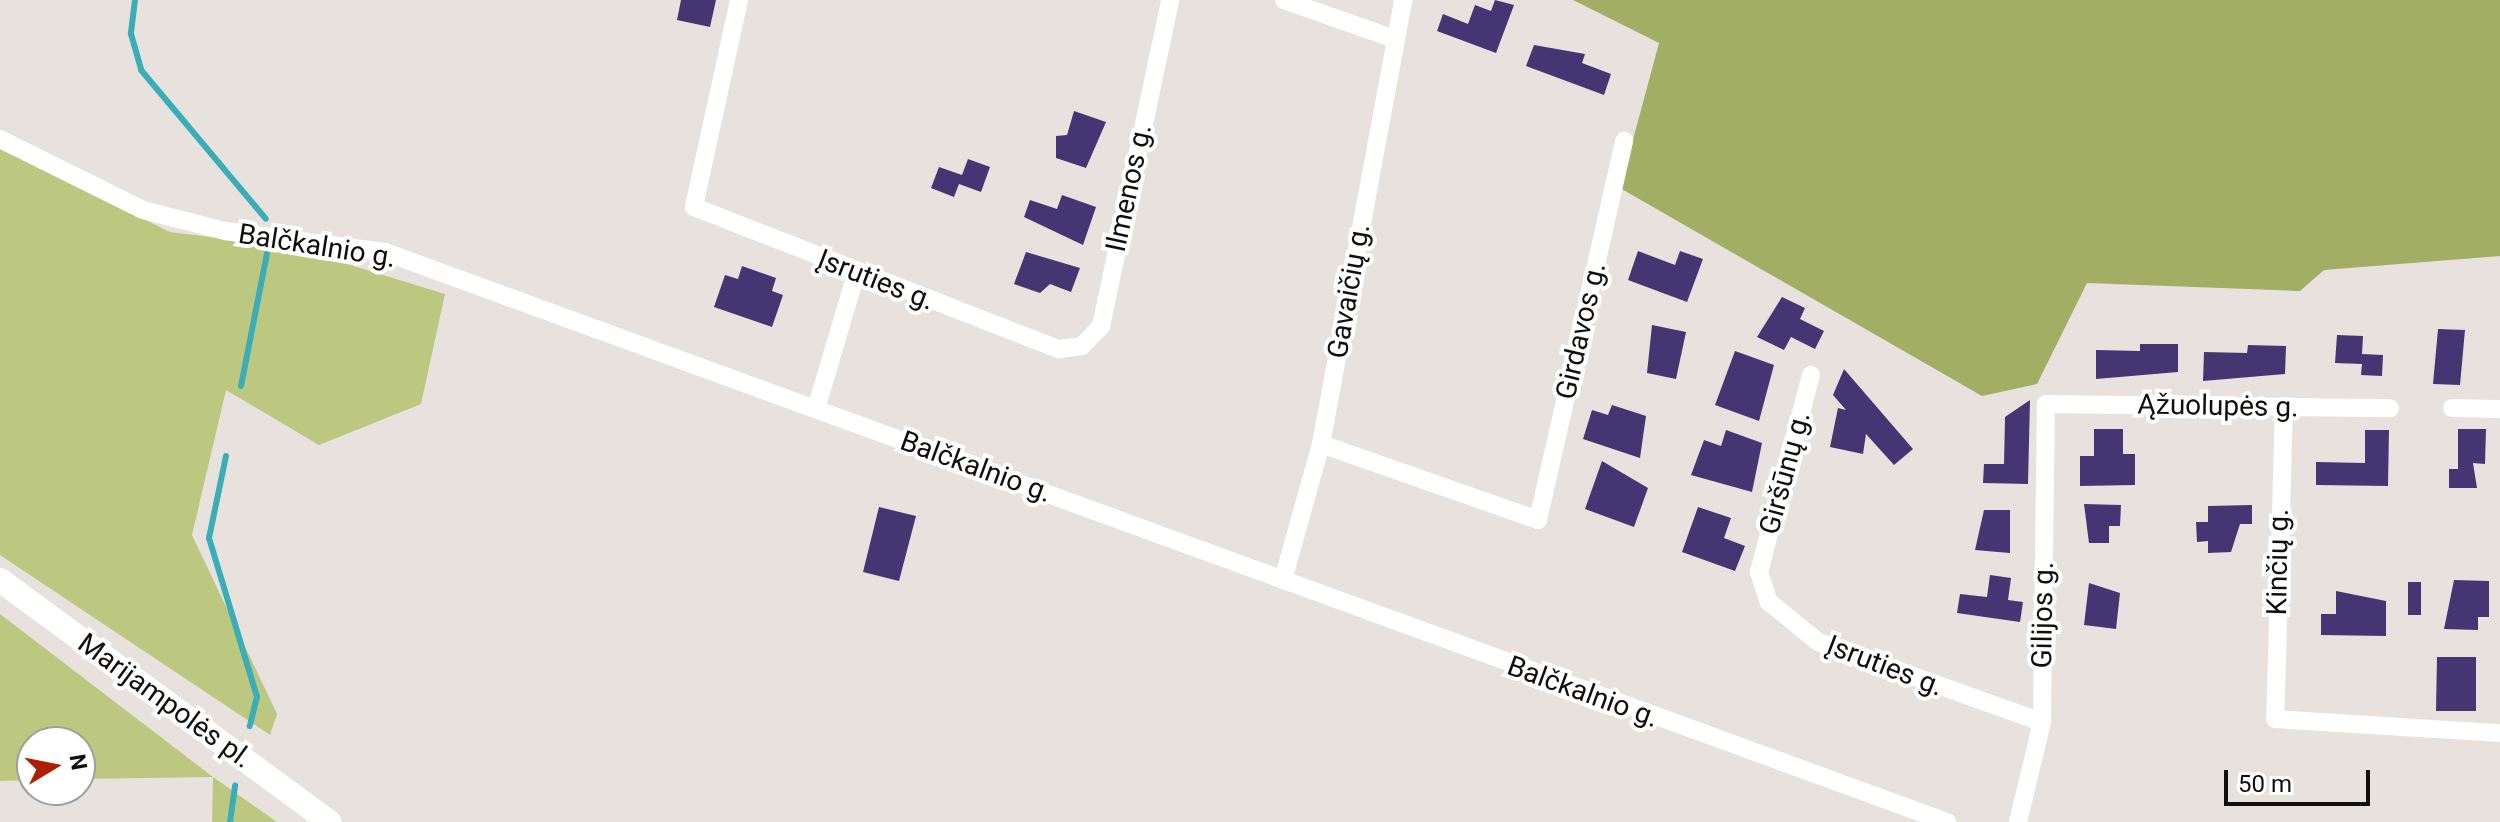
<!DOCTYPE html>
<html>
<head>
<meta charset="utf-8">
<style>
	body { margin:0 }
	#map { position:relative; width:2500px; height:822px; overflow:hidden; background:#e7e2de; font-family:Roboto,sans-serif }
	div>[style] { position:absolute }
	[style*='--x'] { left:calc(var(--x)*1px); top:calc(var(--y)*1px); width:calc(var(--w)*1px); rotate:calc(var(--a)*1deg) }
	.green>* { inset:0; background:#bcc87f }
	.forest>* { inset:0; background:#a2ae63 }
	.stream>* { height:6px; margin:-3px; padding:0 3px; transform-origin:3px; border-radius:3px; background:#3badb6 }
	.building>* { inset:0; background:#443673 }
	.minor>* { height:18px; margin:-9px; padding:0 9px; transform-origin:9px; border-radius:9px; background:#fff }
	.major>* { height:24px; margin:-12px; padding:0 12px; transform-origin:12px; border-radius:12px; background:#fff }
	span { translate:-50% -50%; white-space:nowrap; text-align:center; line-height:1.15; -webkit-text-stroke:8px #fff; paint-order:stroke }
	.street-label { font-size:28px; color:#110f0e }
	.north { position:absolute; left:16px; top:726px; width:80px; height:80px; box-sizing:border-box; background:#fff; border:2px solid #a09f9f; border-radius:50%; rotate:80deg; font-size:22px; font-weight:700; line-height:32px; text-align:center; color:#110f0e }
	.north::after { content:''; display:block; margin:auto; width:28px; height:36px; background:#ac1f00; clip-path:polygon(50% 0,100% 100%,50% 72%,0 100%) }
	.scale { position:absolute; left:2224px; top:770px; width:146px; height:36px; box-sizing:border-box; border:4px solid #110f0e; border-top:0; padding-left:10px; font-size:24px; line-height:28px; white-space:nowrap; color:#110f0e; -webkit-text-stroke:6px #fff; paint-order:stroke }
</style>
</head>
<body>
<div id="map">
	<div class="green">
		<div style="clip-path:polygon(0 149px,170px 232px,291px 247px,445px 294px,421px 404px,319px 445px,226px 390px,192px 535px,277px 714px,270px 735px,0 555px)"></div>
		<div style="clip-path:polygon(0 614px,213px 777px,277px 822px,212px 822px,213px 777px,80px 779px,80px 742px,32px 742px,32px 780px,0 781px)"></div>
	</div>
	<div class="forest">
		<div style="clip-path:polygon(1573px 0,2500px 0,2500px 256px,2324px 270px,2300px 291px,2087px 283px,2037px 384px,1982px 396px,1620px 188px,1659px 43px)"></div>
	</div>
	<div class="stream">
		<div style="--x:135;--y:0;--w:34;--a:97"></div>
		<div style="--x:131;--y:34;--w:37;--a:74"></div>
		<div style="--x:141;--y:70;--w:194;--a:50"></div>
		<div style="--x:241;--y:386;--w:135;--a:-78.9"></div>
		<div style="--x:226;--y:456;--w:84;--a:101.7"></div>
		<div style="--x:209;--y:538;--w:166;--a:73.2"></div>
		<div style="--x:257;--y:697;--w:30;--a:104"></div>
		<div style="--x:230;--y:822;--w:37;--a:-82"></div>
	</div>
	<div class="building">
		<div style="clip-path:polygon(681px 0,716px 0,710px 27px,677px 20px)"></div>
		<div style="clip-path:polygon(1495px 0,1514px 5px,1496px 53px,1437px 31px,1443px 14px,1468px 24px,1475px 5px,1491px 11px)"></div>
		<div style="clip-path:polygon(1534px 45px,1585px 54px,1582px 63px,1611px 74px,1604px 95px,1526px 66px)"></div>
		<div style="clip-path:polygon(1074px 111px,1106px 122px,1086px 168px,1056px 158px,1056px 136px,1067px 135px)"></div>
		<div style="clip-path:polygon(968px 159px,990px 167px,981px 192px,959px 184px,954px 197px,931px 188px,939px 167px,962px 175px)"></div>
		<div style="clip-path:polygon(1062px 195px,1096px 207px,1083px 245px,1024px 217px,1030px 200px,1057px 209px)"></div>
		<div style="clip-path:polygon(1638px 251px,1675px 265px,1680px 251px,1703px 259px,1687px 302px,1628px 280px)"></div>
		<div style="clip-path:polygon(1026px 252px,1080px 268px,1071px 292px,1050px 284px,1040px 293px,1014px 284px)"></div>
		<div style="clip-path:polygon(742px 266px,776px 278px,772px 291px,783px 295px,772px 327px,714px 307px,725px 275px,738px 279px)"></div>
		<div style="clip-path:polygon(1782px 297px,1805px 308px,1800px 319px,1824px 331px,1815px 349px,1791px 337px,1784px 350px,1757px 337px)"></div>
		<div style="clip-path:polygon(1652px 325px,1686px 332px,1676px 379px,1647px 373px)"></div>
		<div style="clip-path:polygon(2438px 329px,2465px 330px,2460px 385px,2433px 384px)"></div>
		<div style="clip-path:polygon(2337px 335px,2363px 336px,2362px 354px,2383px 355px,2382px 376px,2361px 375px,2362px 364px,2335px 363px)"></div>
		<div style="clip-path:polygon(2140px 344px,2178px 344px,2178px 372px,2096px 379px,2096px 350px,2140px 351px)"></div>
		<div style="clip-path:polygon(2248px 345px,2286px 346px,2285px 374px,2203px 381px,2204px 352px,2247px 353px)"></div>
		<div style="clip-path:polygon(1735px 351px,1774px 365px,1759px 421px,1715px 405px)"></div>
		<div style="clip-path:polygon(1844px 369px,1913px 449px,1894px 465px,1866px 434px,1863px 454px,1830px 447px,1838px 408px,1846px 410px,1833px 395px)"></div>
		<div style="clip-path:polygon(2030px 400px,2028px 484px,1983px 483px,1984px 464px,2004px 464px,2005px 417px)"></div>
		<div style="clip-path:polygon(1612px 405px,1646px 416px,1640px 458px,1583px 439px,1592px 410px,1608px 415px)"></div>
		<div style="clip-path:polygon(2094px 429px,2123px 429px,2123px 454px,2135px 454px,2135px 485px,2080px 486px,2080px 456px,2094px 456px)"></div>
		<div style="clip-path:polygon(2458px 429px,2486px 429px,2485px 464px,2473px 463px,2477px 488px,2449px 488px,2449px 469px,2458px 469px)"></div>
		<div style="clip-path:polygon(1726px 430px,1762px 443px,1752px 492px,1691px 475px,1704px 440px,1721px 446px)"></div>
		<div style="clip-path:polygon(2365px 430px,2389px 430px,2388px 486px,2316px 485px,2316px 462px,2365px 463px)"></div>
		<div style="clip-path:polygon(1602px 461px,1648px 488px,1634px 527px,1585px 509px)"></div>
		<div style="clip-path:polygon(2084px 504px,2121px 505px,2120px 526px,2109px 526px,2109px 543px,2089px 543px)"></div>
		<div style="clip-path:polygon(2252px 505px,2252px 524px,2240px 524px,2231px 552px,2208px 553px,2208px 541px,2197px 542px,2196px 522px,2208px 522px,2208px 506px)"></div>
		<div style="clip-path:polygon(879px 507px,916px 516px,899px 581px,863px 572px)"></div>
		<div style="clip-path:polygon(1698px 507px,1731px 518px,1724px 538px,1745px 546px,1735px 571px,1682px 552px)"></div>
		<div style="clip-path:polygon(1984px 510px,2010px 510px,2010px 553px,1975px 550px)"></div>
		<div style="clip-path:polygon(1990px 575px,2011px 578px,2008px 600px,2023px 602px,2020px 622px,1957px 613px,1960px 594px,1987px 597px)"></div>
		<div style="clip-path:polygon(2454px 580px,2489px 581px,2489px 617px,2478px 617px,2478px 630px,2444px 629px)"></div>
		<div style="clip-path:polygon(2408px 582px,2421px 582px,2421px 615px,2408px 615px)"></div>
		<div style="clip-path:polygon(2089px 583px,2120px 593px,2116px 629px,2084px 625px)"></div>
		<div style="clip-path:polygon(2336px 591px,2386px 601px,2386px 636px,2321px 635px,2321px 614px,2336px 614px)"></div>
		<div style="clip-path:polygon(2437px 657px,2476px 657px,2476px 711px,2436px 711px)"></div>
	</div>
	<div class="minor">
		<div style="--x:739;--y:0;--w:212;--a:102.3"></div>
		<div style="--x:694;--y:207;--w:392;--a:21.3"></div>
		<div style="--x:1059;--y:349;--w:23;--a:-7"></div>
		<div style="--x:1082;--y:346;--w:28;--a:-46"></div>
		<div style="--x:1101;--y:326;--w:333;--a:-78"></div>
		<div style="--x:1284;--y:0;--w:118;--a:19.4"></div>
		<div style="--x:0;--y:139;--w:160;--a:26.4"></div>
		<div style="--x:143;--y:210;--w:85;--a:14.4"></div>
		<div style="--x:225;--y:231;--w:161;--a:7.5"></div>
		<div style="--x:385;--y:252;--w:1663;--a:20.05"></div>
		<div style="--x:1811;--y:375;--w:204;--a:104.8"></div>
		<div style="--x:1759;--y:572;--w:32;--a:72"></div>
		<div style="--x:1769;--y:602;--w:63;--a:39.2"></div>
		<div style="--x:1818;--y:642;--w:238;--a:19.7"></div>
		<div style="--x:2284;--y:406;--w:313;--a:91.6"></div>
		<div style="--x:2275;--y:719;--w:225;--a:3.6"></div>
		<div style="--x:2452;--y:408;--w:48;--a:1.2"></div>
		<div style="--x:816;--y:409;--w:141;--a:-73.5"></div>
		<div style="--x:1321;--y:444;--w:230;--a:19.3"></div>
		<div style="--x:1538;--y:520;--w:389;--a:-77.2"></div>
		<div style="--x:1283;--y:580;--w:141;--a:-74.4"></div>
		<div style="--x:1321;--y:444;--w:452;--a:-79.5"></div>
		<div style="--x:2018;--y:822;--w:103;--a:-76.5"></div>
		<div style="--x:2042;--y:722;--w:318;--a:-89.3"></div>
		<div style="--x:2046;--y:404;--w:344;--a:0.7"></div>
	</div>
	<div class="major">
		<div style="--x:0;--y:580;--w:409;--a:36.3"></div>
	</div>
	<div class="street-label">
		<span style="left:1129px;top:188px;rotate:-78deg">Ilmenos g.</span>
		<span style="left:317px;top:246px;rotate:9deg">Balčkalnio g.</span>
		<span style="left:876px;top:280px;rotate:21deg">Įsruties g.</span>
		<span style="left:1349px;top:291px;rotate:-80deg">Gavaičių g.</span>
		<span style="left:1581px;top:331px;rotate:-77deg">Girdavos g.</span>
		<span style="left:2218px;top:406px;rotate:1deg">Ąžuolupės g.</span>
		<span style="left:976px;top:467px;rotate:20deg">Balčkalnio g.</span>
		<span style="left:1785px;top:473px;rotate:-75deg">Giršūnų g.</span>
		<span style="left:2278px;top:562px;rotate:-89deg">Kinčių g.</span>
		<span style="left:2043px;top:615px;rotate:-89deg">Gilijos g.</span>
		<span style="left:1885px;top:666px;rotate:21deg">Įsruties g.</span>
		<span style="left:1583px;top:692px;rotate:20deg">Balčkalnio g.</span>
		<span style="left:165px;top:701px;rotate:36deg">Marijampolės pl.</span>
	</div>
	<div class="north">N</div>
	<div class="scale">50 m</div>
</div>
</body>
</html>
